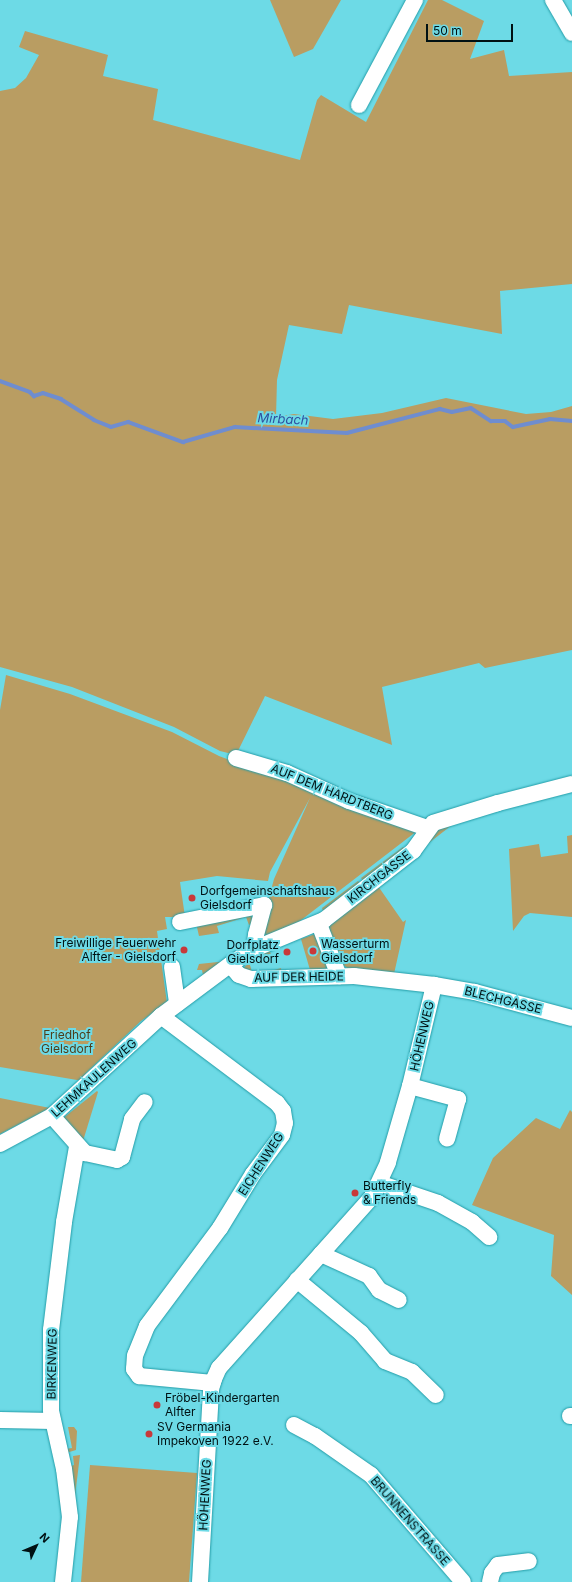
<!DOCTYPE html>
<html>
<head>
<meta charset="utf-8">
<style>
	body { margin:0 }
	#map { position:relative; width:572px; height:1582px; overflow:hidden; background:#6ddae6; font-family:Inter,sans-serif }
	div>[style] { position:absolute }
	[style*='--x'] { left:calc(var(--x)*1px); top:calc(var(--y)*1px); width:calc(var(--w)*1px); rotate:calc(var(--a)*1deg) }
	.green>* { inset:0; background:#b99d62 }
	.stream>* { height:3.5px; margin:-1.75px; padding:0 1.75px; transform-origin:1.75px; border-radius:1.75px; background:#6f8dcf }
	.roads { filter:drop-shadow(0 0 1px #239da8) drop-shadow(0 0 1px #239da8) }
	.minor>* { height:16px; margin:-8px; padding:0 8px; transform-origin:8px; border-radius:8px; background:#fff }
	.dots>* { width:11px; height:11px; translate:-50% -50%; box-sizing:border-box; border:2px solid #6ddae6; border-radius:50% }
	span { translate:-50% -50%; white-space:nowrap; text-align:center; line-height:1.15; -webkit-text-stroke:4px #6ddae6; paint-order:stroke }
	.street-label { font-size:12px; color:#001113 }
	.poi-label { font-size:12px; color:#001113 }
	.left { translate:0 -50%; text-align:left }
	.right { translate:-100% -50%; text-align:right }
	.park-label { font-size:12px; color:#4d3d1b }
	.water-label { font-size:13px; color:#2e4f9f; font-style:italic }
	.north { position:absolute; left:16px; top:1526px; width:40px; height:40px; -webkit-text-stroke:3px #6ddae6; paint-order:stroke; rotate:46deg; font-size:11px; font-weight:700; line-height:16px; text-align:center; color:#001113 }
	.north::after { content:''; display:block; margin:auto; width:14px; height:18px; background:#001113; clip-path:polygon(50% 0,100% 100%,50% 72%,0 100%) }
	.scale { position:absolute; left:426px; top:24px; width:87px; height:18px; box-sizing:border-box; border:2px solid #001113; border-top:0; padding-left:5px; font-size:12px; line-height:14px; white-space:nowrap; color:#001113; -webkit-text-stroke:3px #6ddae6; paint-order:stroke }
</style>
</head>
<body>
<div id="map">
	<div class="green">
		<div style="clip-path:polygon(270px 0,341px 0,313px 49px,294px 57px)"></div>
		<div style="clip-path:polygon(428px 0,442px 0,484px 21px,470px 59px,504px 50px,509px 76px,572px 72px,572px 284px,500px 291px,502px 334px,349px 305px,342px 334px,289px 325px,277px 380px,276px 417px,294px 414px,333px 419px,382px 413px,446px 398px,526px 414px,551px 412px,572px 406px,572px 650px,485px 668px,479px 663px,382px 687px,392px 745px,265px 696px,236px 755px,220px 751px,174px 727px,72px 687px,0 667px,0 91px,15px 88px,26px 78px,39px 55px,19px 47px,25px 31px,108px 55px,103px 76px,158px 89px,153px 120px,300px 160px,317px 100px,321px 95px,366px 122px)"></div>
		<div style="clip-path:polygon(6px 675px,70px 694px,172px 732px,219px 756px,417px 831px,296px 924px,258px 939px,274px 879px,310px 798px,270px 872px,268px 881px,217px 876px,180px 882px,185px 917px,165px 917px,167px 929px,157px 931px,167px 1003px,141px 1021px,86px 1073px,83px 1081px,0 1067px,0 710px)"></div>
		<div style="clip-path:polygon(452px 825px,425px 846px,431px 832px)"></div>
		<div style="clip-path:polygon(572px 835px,572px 917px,530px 913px,524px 916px,513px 931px,509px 849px,539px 844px,541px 857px,568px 853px,567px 836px)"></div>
		<div style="clip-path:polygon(403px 847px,406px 851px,365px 883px,361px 878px)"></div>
		<div style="clip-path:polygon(358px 881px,362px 885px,324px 915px,322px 908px)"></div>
		<div style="clip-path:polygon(378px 886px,403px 922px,406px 920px,394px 974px,349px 969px,343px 965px,329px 937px,328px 925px)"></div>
		<div style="clip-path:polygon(254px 909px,253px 923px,249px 925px,246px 917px,217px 926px,219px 933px,199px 936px,196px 923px)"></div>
		<div style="clip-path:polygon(315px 934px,330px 965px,325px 970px,310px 970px,301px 939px)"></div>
		<div style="clip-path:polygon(269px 948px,271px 955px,257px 959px,258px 963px,250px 965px,252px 972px,260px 971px,261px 974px,281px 968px,282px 974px,254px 975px,243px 968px)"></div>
		<div style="clip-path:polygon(218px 962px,221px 962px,203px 975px,202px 970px,197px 970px,199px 964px)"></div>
		<div style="clip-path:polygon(97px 1091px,98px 1092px,83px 1141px,62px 1119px)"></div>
		<div style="clip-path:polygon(0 1098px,50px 1108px,0 1134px)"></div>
		<div style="clip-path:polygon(570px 1110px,572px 1112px,572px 1295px,551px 1276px,554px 1235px,472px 1205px,493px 1158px,536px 1118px,560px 1129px)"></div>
		<div style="clip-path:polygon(68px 1427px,74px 1427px,77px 1431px,76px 1450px,66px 1453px,65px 1449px,72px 1448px)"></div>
		<div style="clip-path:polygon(80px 1455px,75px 1496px,71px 1466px,74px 1465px,73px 1456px)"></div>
		<div style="clip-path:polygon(90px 1465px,197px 1473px,189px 1582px,81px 1582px)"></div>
	</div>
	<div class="stream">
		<div style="--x:0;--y:381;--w:32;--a:20"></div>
		<div style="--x:30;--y:392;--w:6;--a:45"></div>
		<div style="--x:34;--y:396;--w:9;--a:-18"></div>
		<div style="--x:43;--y:393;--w:19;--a:18"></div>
		<div style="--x:61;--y:399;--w:39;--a:32"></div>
		<div style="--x:94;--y:420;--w:18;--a:22"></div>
		<div style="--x:111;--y:427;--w:18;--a:-16"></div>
		<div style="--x:128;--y:422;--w:59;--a:20"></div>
		<div style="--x:183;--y:442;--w:54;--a:-16.1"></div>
		<div style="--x:235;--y:427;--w:112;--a:3.1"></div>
		<div style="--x:347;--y:433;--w:96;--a:-14.5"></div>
		<div style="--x:440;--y:409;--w:12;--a:14"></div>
		<div style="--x:452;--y:412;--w:19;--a:-12"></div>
		<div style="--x:471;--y:408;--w:24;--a:33"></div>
		<div style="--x:491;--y:421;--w:14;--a:0"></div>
		<div style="--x:505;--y:421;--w:10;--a:37"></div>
		<div style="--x:513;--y:427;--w:38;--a:-12"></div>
		<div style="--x:550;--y:419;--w:22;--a:5"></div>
	</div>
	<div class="roads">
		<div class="minor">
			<div style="--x:553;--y:0;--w:38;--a:60"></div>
			<div style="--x:359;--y:105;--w:119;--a:-61.9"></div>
			<div style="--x:236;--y:758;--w:53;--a:16.4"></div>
			<div style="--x:287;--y:773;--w:68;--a:24.3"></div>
			<div style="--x:349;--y:801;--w:83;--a:19.1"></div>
			<div style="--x:180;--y:922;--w:86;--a:-11.4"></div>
			<div style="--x:264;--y:905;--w:31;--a:105"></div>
			<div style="--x:256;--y:935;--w:14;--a:98"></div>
			<div style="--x:319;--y:924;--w:56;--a:69"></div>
			<div style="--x:230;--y:965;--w:13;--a:48"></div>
			<div style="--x:239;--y:975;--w:13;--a:18"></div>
			<div style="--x:251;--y:979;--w:103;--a:-1.7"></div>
			<div style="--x:354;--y:976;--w:81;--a:6.4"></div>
			<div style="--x:434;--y:985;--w:42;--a:9.7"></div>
			<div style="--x:475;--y:992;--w:100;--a:15"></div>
			<div style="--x:172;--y:967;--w:37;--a:82"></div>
			<div style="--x:161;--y:1016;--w:145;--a:36.9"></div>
			<div style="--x:277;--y:1103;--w:10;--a:53"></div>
			<div style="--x:283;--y:1111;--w:12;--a:81"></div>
			<div style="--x:285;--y:1123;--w:12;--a:104"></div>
			<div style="--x:282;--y:1135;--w:49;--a:126.6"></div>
			<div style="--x:253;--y:1174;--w:63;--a:121.4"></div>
			<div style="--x:220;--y:1228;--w:122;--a:126.7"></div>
			<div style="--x:147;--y:1326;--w:31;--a:112"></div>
			<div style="--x:135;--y:1355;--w:14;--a:94"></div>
			<div style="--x:134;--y:1369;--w:9;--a:54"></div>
			<div style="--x:139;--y:1376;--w:74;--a:5.4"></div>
			<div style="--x:410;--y:1086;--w:50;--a:15.2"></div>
			<div style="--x:458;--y:1099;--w:41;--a:105.4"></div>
			<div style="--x:52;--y:1116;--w:50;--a:48.3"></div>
			<div style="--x:85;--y:1153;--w:33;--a:12"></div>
			<div style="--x:117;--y:1160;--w:6;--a:-31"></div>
			<div style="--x:122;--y:1157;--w:39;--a:-75"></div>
			<div style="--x:132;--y:1119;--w:21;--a:-53"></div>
			<div style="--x:0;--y:1144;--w:59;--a:-28.3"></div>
			<div style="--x:52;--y:1116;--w:148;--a:-42.5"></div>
			<div style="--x:161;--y:1016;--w:89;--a:-36.7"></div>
			<div style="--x:232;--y:963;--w:26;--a:-32"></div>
			<div style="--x:254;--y:949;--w:76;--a:-22.5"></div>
			<div style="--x:324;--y:920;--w:113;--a:-37.8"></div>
			<div style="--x:413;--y:851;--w:34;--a:-54"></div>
			<div style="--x:433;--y:823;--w:68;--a:-17.1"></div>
			<div style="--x:498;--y:803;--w:76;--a:-14.4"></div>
			<div style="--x:379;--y:1183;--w:62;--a:18.7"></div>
			<div style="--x:438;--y:1203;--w:39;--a:29"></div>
			<div style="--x:472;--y:1222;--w:23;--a:41"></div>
			<div style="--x:321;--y:1254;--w:53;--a:24.6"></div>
			<div style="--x:369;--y:1276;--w:17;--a:54"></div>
			<div style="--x:379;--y:1290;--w:22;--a:27"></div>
			<div style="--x:297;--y:1280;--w:83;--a:39.6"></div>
			<div style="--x:361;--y:1333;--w:37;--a:49"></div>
			<div style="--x:385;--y:1361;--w:29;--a:22"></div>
			<div style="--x:412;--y:1372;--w:33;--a:44"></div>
			<div style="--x:570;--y:1416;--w:2;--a:0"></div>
			<div style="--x:0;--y:1420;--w:53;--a:1.1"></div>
			<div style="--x:294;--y:1425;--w:24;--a:28"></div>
			<div style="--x:315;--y:1436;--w:68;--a:34.9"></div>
			<div style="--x:371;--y:1475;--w:141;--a:49.3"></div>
			<div style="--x:63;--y:1582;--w:65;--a:-83.9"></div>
			<div style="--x:70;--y:1517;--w:48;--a:-97.1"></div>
			<div style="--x:64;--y:1469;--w:59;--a:-102.6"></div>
			<div style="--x:51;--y:1411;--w:81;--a:-90"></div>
			<div style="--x:51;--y:1330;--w:109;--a:-83.1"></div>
			<div style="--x:64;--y:1222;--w:76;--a:-80.2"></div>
			<div style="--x:200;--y:1582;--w:193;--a:-86.7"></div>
			<div style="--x:211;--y:1389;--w:10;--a:-73"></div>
			<div style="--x:214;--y:1379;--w:12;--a:-66"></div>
			<div style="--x:219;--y:1368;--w:229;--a:-48.2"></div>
			<div style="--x:372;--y:1197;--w:38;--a:-65"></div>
			<div style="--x:388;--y:1162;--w:79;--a:-73.9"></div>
			<div style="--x:410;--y:1086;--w:104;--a:-76.6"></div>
			<div style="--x:490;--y:1582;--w:9;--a:-77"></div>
			<div style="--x:492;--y:1573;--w:10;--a:-53"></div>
			<div style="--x:498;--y:1565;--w:31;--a:-7"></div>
		</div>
	</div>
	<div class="dots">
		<div style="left:192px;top:898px;background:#c8393a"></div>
		<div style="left:184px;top:950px;background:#c8393a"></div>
		<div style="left:313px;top:951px;background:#c8393a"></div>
		<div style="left:287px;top:952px;background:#c8393a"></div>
		<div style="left:355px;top:1193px;background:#c8393a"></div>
		<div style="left:157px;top:1405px;background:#c8393a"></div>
		<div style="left:149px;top:1434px;background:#c8393a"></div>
	</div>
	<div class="street-label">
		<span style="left:332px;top:792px;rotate:22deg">AUF DEM HARDTBERG</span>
		<span style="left:379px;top:877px;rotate:-38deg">KIRCHGASSE</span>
		<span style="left:299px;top:977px;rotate:-1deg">AUF DER HEIDE</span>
		<span style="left:503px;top:1000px;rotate:14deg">BLECHGASSE</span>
		<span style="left:422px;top:1036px;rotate:-77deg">HÖHENWEG</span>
		<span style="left:94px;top:1078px;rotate:-42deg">LEHMKAULENWEG</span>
		<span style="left:261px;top:1164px;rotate:-57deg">EICHENWEG</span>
		<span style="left:52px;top:1364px;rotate:-89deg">BIRKENWEG</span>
		<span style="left:205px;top:1495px;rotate:-87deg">HÖHENWEG</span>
		<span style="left:410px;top:1521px;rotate:49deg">BRUNNENSTRASSE</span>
	</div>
	<div class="poi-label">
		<span class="left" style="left:200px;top:898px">Dorfgemeinschaftshaus<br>Gielsdorf</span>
		<span class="right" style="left:176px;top:950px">Freiwillige Feuerwehr<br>Alfter - Gielsdorf</span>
		<span class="left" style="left:321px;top:951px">Wasserturm<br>Gielsdorf</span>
		<span class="right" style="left:279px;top:952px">Dorfplatz<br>Gielsdorf</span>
		<span class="left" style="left:363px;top:1193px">Butterfly<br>&amp; Friends</span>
		<span class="left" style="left:165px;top:1405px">Fröbel-Kindergarten<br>Alfter</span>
		<span class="left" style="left:157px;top:1434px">SV Germania<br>Impekoven 1922 e.V.</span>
	</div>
	<div class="park-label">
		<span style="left:67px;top:1042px">Friedhof<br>Gielsdorf</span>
	</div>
	<div class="water-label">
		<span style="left:283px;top:419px;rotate:3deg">Mirbach</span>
	</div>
	<div class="north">N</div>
	<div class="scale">50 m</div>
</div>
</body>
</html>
